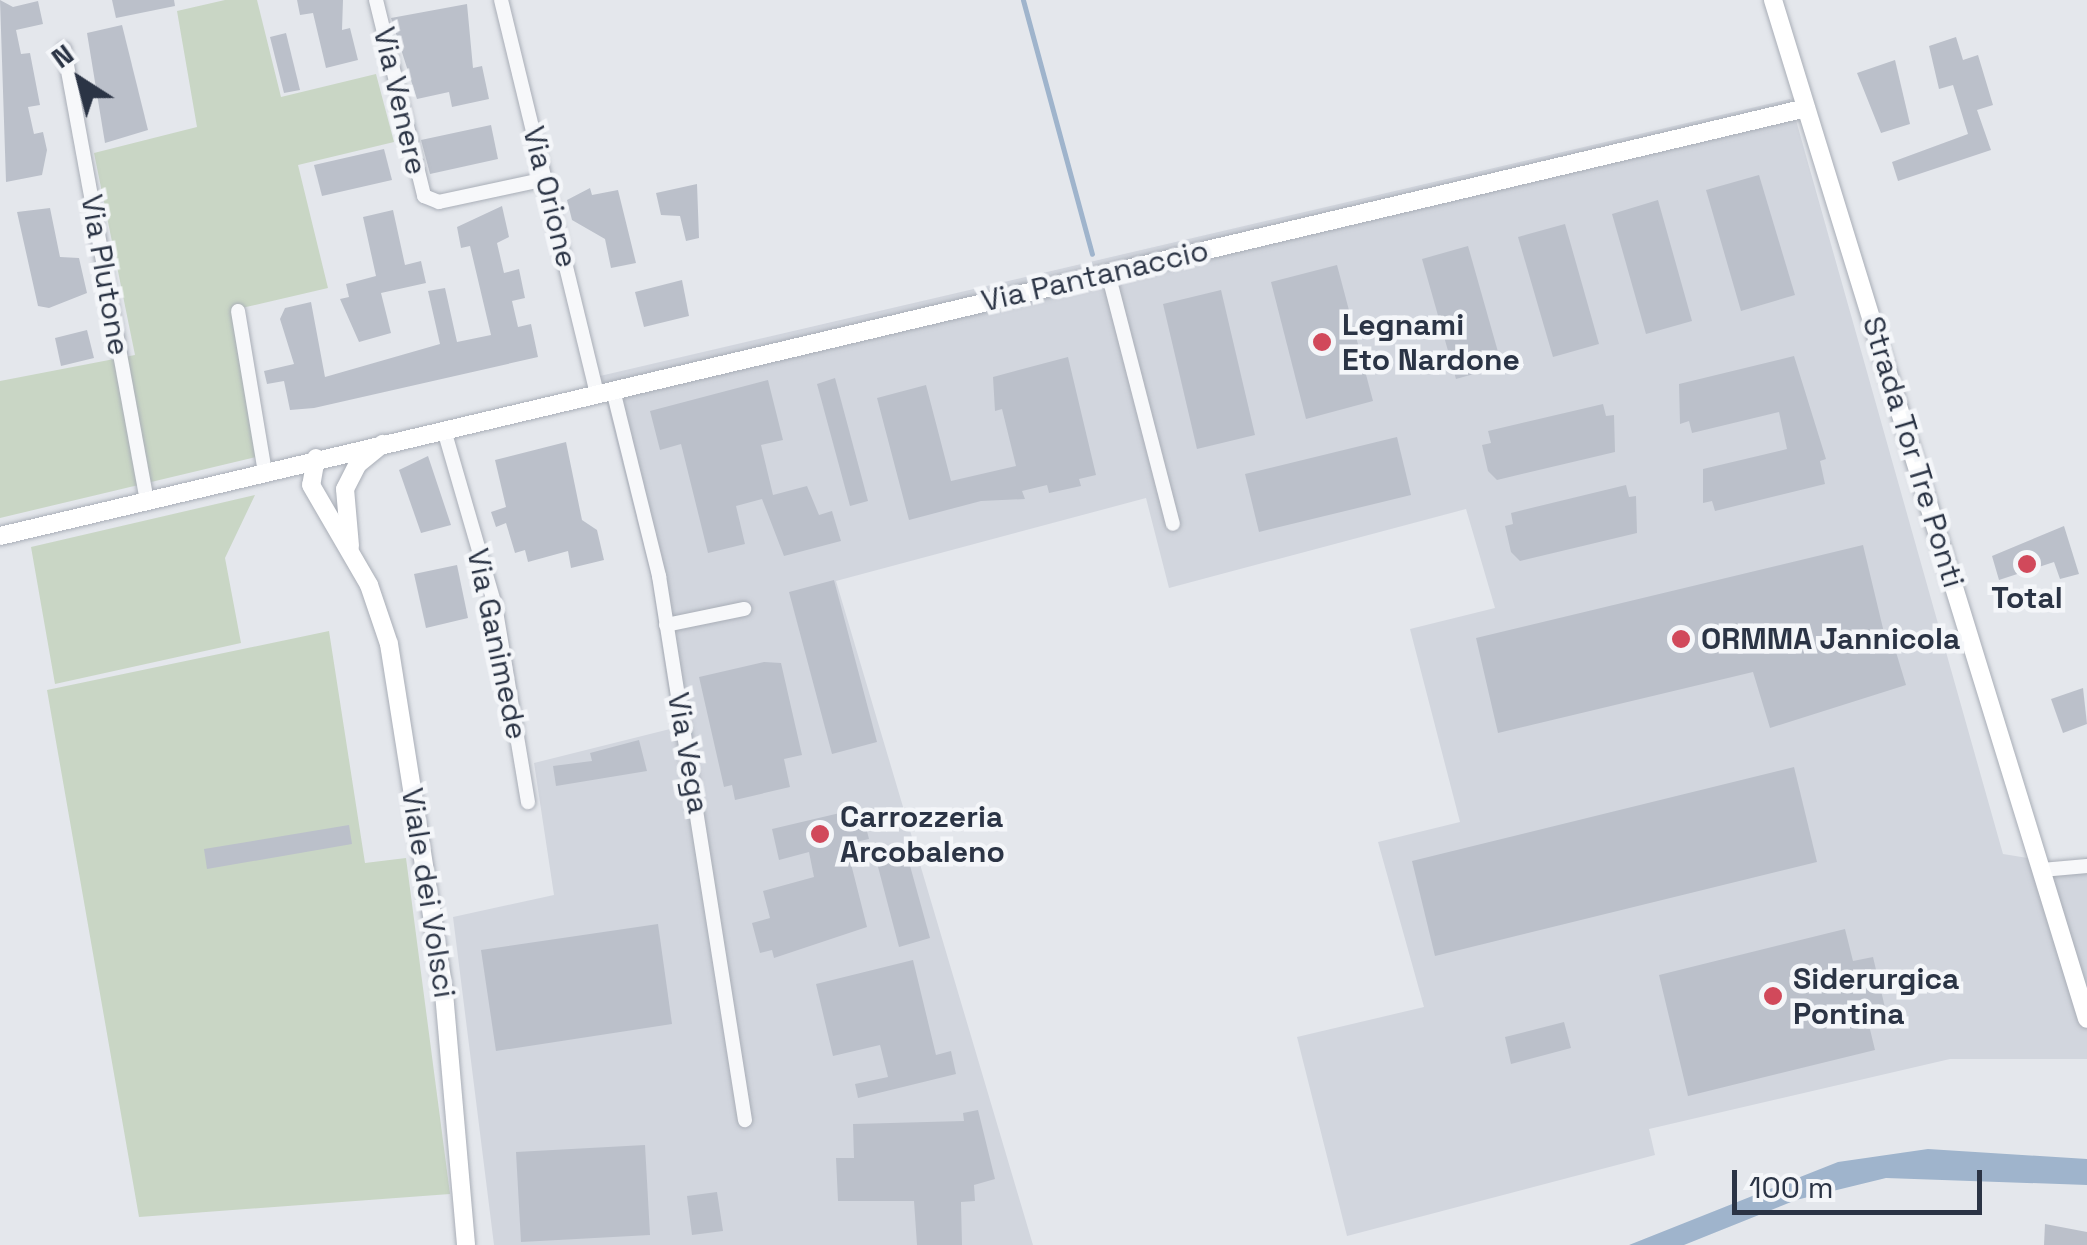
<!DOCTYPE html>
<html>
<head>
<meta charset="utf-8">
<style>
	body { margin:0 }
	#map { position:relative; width:2087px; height:1245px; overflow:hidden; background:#e4e7ec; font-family:"Space Grotesk",sans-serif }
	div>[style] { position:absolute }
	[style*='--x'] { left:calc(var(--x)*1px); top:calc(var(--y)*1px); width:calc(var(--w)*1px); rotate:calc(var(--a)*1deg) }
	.built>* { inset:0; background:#d2d6de }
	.green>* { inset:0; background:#c9d6c5 }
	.water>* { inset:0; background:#9fb4cc }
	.stream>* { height:5px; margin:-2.5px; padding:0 2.5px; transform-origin:2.5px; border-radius:2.5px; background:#9fb4cc }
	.building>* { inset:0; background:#bbc0ca }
	.roads { filter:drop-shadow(0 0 2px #a9aeb7) drop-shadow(0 0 2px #a9aeb7) }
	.street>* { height:14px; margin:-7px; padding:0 7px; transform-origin:7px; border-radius:7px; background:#f7f8fa }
	.secondary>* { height:18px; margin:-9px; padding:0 9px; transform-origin:9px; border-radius:9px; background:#fff }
	.dots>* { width:28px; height:28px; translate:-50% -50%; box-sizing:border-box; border:5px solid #f4f6f9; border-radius:50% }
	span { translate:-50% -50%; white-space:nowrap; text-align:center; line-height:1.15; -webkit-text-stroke:9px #f4f6f9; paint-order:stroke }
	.street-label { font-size:30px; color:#2b3445 }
	.poi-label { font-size:30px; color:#2b3445; font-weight:700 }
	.left { translate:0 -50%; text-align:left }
	.north { position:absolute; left:30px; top:30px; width:100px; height:100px; -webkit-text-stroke:8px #f4f6f9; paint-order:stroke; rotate:324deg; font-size:28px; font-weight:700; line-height:40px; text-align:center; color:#2b3445 }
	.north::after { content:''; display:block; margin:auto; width:35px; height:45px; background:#2b3445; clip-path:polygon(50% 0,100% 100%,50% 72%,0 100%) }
	.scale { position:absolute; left:1732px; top:1170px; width:250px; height:45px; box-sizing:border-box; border:5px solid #2b3445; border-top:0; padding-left:12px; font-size:30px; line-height:35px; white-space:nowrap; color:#2b3445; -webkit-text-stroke:8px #f4f6f9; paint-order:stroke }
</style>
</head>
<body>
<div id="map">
	<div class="built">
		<div style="clip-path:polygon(1790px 99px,2003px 854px,2071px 865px,2087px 857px,2087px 1059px,1950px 1059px,1649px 1129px,1655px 1155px,1347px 1236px,1297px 1037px,1424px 1007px,1378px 842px,1460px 822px,1410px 629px,1495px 608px,1466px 509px,1169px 588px,1146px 498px,836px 581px,1033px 1245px,494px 1245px,453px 917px,554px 895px,534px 763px,674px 728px,651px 578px,600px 376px)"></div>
	</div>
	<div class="green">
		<div style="clip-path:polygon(225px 0,257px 0,281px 97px,376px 74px,394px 142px,298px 165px,328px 288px,233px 310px,260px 456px,0 518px,0 381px,135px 355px,94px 153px,197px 127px,177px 11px)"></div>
		<div style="clip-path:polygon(255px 495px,225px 558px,241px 643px,55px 684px,31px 547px)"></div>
		<div style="clip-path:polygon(329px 631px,365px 863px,406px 858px,450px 1194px,139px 1217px,47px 690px)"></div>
	</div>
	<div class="water">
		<div style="clip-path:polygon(1928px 1149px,2087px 1159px,2087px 1185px,1886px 1178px,1796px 1200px,1684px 1245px,1629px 1245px,1838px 1162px)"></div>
	</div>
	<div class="stream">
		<div style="--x:1023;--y:0;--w:263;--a:74.8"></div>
	</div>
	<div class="building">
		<div style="clip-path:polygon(0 0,13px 7px,38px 1px,43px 24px,16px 30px,21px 54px,30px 53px,40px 105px,28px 107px,34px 134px,43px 132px,47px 150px,42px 175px,6px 182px)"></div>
		<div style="clip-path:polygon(112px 0,174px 0,175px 6px,116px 18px)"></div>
		<div style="clip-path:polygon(297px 0,343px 0,342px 30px,350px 28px,358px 60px,326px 68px,313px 13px,300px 15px)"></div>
		<div style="clip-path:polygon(467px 4px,473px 68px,482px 66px,489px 99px,452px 107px,449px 92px,417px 99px,391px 18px)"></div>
		<div style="clip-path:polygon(122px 25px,148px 130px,105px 143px,87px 33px)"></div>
		<div style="clip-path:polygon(286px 33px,300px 90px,284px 93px,270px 37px)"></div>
		<div style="clip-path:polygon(1956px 37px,1963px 60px,1978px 55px,1993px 105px,1977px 110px,1991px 150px,1898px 181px,1892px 162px,1968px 134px,1953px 85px,1939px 89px,1929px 46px)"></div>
		<div style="clip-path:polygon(1895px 60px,1910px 124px,1881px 133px,1857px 73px)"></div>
		<div style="clip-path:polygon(491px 125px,498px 159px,430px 174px,421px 140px)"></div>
		<div style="clip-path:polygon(384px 149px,392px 180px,322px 196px,314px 165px)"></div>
		<div style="clip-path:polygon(1759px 175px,1795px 295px,1741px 311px,1706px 190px)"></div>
		<div style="clip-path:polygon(697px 184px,699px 238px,686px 241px,680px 216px,661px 215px,656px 193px)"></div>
		<div style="clip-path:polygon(590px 188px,592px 195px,618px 190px,636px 263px,611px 268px,605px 239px,572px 220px,567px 200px)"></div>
		<div style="clip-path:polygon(1658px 200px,1692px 321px,1646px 334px,1612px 214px)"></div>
		<div style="clip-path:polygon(502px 206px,509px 237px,497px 243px,504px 273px,519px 269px,525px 298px,512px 301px,518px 327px,531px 324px,538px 357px,314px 408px,290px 410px,284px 381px,267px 384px,264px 371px,294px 364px,280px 319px,285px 308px,311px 302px,325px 377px,440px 344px,428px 291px,445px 288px,457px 342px,491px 335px,470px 246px,461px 248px,457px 227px)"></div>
		<div style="clip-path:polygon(50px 208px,60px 257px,79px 258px,87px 293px,49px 308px,38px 306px,17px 212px)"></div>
		<div style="clip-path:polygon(393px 210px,405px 265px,421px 261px,426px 283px,381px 293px,391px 333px,359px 342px,340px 299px,349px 297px,346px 284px,376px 276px,363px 217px)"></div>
		<div style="clip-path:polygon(1565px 224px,1599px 344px,1553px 357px,1518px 237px)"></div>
		<div style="clip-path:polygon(1468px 246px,1502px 366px,1456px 379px,1422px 259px)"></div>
		<div style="clip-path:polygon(1337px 265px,1373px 401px,1306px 419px,1271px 282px)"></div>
		<div style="clip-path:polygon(682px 280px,689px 316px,644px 327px,635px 292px)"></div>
		<div style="clip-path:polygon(1221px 290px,1255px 435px,1197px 449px,1163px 304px)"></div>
		<div style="clip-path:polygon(87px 330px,94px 358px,61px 366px,55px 338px)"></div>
		<div style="clip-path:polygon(1794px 356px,1826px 459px,1820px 461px,1825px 484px,1715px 511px,1712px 501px,1703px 503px,1703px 469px,1787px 449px,1779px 412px,1692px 433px,1689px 421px,1680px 424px,1679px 384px)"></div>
		<div style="clip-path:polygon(1068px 357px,1096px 475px,1079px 479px,1081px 486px,1049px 493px,1047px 485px,1022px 491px,1025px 499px,981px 501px,909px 520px,877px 398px,926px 385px,951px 481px,1016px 466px,1002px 409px,995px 411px,993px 377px)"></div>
		<div style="clip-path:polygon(835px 378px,868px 501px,850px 506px,817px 384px)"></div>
		<div style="clip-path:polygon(768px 380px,783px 440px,761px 445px,773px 495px,807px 486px,819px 515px,832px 511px,841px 541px,784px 556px,762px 499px,736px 506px,745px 544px,708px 553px,681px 444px,660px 450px,650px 411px)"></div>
		<div style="clip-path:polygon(1603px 404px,1606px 416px,1614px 415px,1615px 452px,1497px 480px,1488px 471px,1482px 445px,1491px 443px,1488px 431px)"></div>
		<div style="clip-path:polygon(1397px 437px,1411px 495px,1259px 532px,1245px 474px)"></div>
		<div style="clip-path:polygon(566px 442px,582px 520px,597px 530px,604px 560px,571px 568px,568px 551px,528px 562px,525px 550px,515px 553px,506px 523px,496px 527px,491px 512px,506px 507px,495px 460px)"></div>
		<div style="clip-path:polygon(428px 456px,451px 525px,421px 533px,399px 470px)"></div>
		<div style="clip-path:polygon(1626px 485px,1629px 497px,1636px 496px,1637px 533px,1520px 561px,1511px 552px,1505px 526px,1513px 524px,1511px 513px)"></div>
		<div style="clip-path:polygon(2064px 526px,2079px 574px,2060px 579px,2054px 562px,1999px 580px,1992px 556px)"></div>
		<div style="clip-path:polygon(1863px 545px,1886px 641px,1892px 639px,1906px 685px,1770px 728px,1753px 672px,1498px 733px,1476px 638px)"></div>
		<div style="clip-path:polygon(457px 565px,468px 618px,426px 628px,414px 574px)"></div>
		<div style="clip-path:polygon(834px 580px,877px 742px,832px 754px,789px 592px)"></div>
		<div style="clip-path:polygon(764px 662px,781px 663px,802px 755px,784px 759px,790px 787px,735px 800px,732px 785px,724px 787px,699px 677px)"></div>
		<div style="clip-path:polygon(2083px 688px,2087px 724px,2063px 733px,2051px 699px)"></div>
		<div style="clip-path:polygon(639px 740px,647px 771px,556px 786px,553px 766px,592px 761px,590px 753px)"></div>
		<div style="clip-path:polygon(1794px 767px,1817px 862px,1435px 956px,1412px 861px)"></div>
		<div style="clip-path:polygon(861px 808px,869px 839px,846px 844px,867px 927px,774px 958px,772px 950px,760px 953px,752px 923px,770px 918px,763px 891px,814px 877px,809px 852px,779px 860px,772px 829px)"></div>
		<div style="clip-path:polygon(349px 825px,352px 844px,207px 869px,204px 849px)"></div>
		<div style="clip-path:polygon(907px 855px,930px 938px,899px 947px,877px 863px)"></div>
		<div style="clip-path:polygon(658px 924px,672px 1024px,496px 1051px,481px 950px)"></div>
		<div style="clip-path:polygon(1845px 929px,1853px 961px,1873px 957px,1887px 1016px,1868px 1021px,1875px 1050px,1688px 1096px,1659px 975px)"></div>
		<div style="clip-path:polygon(913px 960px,936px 1055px,951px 1051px,956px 1074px,858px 1098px,855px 1084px,888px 1077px,880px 1045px,833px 1056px,816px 984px)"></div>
		<div style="clip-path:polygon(1564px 1022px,1571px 1048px,1511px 1064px,1505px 1037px)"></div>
		<div style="clip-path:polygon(978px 1110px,995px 1179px,974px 1185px,975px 1201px,961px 1202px,962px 1245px,917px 1245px,914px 1201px,838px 1201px,836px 1158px,854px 1158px,853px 1124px,964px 1121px,963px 1113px)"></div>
		<div style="clip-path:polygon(645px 1145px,650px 1235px,521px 1242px,516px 1152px)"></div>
		<div style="clip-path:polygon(717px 1192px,723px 1231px,692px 1235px,687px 1196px)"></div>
		<div style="clip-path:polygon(2045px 1224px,2087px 1232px,2087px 1245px,2044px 1245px)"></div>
	</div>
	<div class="roads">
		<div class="street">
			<div style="--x:376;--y:0;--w:202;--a:76.2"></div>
			<div style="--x:424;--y:196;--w:16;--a:22"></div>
			<div style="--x:439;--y:202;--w:109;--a:-12.1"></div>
			<div style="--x:501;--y:0;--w:406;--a:76.3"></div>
			<div style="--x:64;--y:49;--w:460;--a:79.6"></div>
			<div style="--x:1108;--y:273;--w:259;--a:75.5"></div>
			<div style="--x:238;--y:311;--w:164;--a:80.5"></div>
			<div style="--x:613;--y:390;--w:192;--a:76.1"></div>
			<div style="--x:659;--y:576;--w:551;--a:81.02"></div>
			<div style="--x:444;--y:430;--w:182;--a:73.8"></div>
			<div style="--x:495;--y:605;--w:200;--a:80.5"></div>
			<div style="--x:666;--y:625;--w:80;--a:-11.6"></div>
			<div style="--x:2042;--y:870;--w:45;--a:-5.1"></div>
		</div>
		<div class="secondary">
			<div style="--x:1773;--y:0;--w:1066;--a:72.87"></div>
			<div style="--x:316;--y:458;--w:27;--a:100"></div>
			<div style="--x:311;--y:485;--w:116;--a:59.9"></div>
			<div style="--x:369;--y:585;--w:62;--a:71.3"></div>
			<div style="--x:389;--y:644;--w:353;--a:81"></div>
			<div style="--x:444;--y:993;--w:253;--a:85"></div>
			<div style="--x:0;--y:536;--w:1856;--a:-13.33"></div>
			<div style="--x:350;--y:546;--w:57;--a:-95"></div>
			<div style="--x:345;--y:489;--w:28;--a:-63"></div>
			<div style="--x:358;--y:464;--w:32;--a:-39"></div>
		</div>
	</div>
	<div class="dots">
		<div style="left:1322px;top:342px;background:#d1495b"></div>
		<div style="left:2027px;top:564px;background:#d1495b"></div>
		<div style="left:1681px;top:639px;background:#d1495b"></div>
		<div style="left:820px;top:834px;background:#d1495b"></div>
		<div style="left:1773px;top:996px;background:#d1495b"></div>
	</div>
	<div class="street-label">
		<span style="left:400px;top:101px;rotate:77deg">Via Venere</span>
		<span style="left:550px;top:197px;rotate:76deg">Via Orione</span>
		<span style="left:105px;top:275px;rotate:80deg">Via Plutone</span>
		<span style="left:1095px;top:276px;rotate:-13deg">Via Pantanaccio</span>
		<span style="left:1913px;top:452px;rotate:73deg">Strada Tor Tre Ponti</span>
		<span style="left:497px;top:644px;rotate:78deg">Via Ganimede</span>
		<span style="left:688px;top:753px;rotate:80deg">Via Vega</span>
		<span style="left:428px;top:893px;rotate:81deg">Viale dei Volsci</span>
	</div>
	<div class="poi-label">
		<span class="left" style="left:1342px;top:342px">Legnami<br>Eto Nardone</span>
		<span style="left:2027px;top:598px">Total</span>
		<span class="left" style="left:1701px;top:639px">ORMMA Jannicola</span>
		<span class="left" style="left:840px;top:834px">Carrozzeria<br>Arcobaleno</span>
		<span class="left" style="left:1793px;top:996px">Siderurgica<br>Pontina</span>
	</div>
	<div class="north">N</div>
	<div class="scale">100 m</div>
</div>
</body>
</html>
